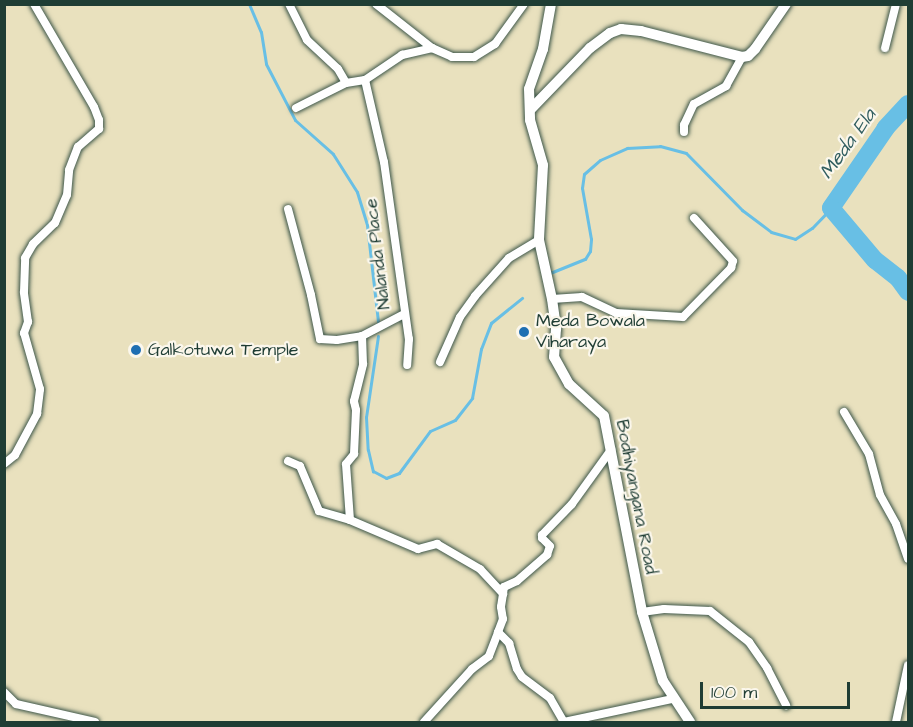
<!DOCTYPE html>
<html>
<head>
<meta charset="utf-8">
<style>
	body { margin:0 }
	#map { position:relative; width:913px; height:727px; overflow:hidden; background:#e9e1be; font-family:"Architects Daughter",sans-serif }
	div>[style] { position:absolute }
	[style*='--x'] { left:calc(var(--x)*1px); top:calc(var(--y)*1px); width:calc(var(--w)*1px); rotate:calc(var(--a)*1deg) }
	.stream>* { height:3px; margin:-1.5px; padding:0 1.5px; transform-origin:1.5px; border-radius:1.5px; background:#68bfe5 }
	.river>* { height:18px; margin:-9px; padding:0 9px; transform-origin:9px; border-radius:9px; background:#68bfe5 }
	.roads { filter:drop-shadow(0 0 2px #3d5649) drop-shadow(0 0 2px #3d5649) }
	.minor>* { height:8px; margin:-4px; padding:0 4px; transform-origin:4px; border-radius:4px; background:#fff }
	.tertiary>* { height:10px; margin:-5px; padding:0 5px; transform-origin:5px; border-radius:5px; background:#fff }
	.dots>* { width:16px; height:16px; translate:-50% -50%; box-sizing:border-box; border:3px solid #fbf7ec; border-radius:50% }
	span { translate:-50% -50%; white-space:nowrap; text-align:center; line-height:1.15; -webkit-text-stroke:4.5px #fbf7ec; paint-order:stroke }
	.street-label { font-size:18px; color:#1f3d34 }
	.poi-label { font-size:18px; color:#1f3d34 }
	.left { translate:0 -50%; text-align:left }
	.water-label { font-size:20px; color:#315e60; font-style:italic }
	.frame { position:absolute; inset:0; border:6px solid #1f3d34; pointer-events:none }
	.scale { position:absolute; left:700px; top:682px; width:150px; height:27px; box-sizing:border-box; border:3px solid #1f3d34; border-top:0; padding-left:8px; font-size:18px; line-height:21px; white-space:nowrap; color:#1f3d34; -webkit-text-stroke:4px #fbf7ec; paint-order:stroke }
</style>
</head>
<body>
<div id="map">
	<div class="stream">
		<div style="--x:249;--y:4;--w:30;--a:67"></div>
		<div style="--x:261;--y:32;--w:32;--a:81"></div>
		<div style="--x:266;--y:64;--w:63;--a:62.6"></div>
		<div style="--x:295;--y:120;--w:51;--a:41.8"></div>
		<div style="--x:333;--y:154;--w:45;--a:57.7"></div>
		<div style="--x:357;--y:192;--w:34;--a:73"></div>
		<div style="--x:367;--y:225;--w:98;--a:83.5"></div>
		<div style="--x:550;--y:273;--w:38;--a:-22"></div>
		<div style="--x:585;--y:259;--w:9;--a:-58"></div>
		<div style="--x:590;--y:251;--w:12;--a:-85"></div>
		<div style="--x:591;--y:239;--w:52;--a:-100"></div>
		<div style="--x:582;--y:188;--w:14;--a:-82"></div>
		<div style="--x:584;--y:174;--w:21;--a:-41"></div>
		<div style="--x:600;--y:160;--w:30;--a:-24"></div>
		<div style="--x:627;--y:148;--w:33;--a:-3"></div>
		<div style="--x:660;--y:146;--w:27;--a:15"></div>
		<div style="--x:686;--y:153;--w:80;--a:45.5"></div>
		<div style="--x:742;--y:210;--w:36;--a:37"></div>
		<div style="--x:771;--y:232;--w:25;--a:16"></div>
		<div style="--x:795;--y:239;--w:20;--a:-33"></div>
		<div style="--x:812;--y:228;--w:28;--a:-46"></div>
		<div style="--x:378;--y:336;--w:82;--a:98.4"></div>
		<div style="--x:366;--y:417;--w:33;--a:87"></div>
		<div style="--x:368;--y:450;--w:22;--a:77"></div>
		<div style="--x:373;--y:471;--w:15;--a:28"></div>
		<div style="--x:386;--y:478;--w:14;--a:-21"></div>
		<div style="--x:399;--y:473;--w:52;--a:-53.6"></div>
		<div style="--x:430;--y:431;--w:27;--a:-24"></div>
		<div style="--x:455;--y:420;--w:28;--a:-52"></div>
		<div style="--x:472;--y:398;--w:50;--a:-79.6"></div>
		<div style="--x:481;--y:349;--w:28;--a:-69"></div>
		<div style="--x:491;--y:323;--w:40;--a:-39"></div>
	</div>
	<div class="river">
		<div style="--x:908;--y:104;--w:33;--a:133"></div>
		<div style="--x:886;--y:128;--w:97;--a:124.5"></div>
		<div style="--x:831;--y:208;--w:68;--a:49.8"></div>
		<div style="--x:875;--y:260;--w:29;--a:38"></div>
		<div style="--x:898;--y:278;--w:17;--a:54"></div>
	</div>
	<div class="roads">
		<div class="minor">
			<div style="--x:289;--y:4;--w:40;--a:63.4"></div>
			<div style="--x:307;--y:40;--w:42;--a:43.1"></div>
			<div style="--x:338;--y:69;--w:16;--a:60"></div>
			<div style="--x:376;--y:4;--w:71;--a:38.2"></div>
			<div style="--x:432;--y:48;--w:22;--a:24"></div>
			<div style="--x:452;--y:57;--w:22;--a:0"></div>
			<div style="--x:474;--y:57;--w:25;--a:-32"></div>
			<div style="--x:495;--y:44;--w:49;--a:-54.1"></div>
			<div style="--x:885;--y:48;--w:45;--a:-76"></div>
			<div style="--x:365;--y:80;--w:84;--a:77"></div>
			<div style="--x:384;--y:162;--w:179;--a:82"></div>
			<div style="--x:409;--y:339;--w:26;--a:94"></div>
			<div style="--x:296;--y:108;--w:56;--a:-26.6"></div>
			<div style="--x:346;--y:83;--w:19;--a:-9"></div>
			<div style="--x:365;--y:80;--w:45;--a:-34"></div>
			<div style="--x:402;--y:55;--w:31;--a:-13"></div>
			<div style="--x:684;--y:132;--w:7;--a:-90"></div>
			<div style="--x:684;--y:125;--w:23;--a:-65"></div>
			<div style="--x:694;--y:104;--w:37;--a:-29"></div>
			<div style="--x:726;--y:86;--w:33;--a:-61"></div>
			<div style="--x:288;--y:209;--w:89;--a:75"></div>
			<div style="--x:311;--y:295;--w:45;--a:78.4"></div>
			<div style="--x:320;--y:339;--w:17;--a:3"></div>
			<div style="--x:337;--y:340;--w:25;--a:-9"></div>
			<div style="--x:362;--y:336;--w:47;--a:-27.6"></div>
			<div style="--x:552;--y:299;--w:30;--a:-4"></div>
			<div style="--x:582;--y:297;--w:38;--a:25"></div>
			<div style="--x:616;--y:313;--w:67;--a:3.4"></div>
			<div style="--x:683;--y:317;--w:69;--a:-45.6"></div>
			<div style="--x:731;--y:268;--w:7;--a:-74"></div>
			<div style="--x:733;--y:261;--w:58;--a:-132.2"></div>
			<div style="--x:440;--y:362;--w:49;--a:-66"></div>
			<div style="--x:460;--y:317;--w:26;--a:-54"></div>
			<div style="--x:475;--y:296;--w:51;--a:-48.2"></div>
			<div style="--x:509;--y:258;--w:35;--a:-31"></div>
			<div style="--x:844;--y:412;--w:49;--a:59.2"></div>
			<div style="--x:869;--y:454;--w:42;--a:75"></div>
			<div style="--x:880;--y:495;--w:33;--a:61"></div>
			<div style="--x:896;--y:524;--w:37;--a:71"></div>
			<div style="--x:288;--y:461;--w:13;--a:23"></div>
			<div style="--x:300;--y:466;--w:49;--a:67.1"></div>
			<div style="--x:319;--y:511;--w:32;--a:16"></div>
			<div style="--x:350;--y:520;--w:74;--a:23.1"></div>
			<div style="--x:418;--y:549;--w:20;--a:-15"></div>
			<div style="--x:437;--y:544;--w:50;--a:30.2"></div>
			<div style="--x:480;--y:569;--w:34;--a:47"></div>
			<div style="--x:503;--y:594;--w:13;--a:99"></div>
			<div style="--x:501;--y:607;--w:12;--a:81"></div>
			<div style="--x:503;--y:619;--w:14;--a:111"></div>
			<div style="--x:498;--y:632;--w:16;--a:45"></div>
			<div style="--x:509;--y:643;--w:27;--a:73"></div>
			<div style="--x:517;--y:669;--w:9;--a:58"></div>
			<div style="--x:522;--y:677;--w:35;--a:37"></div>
			<div style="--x:550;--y:698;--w:28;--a:60"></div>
			<div style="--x:4;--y:464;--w:14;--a:-39"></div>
			<div style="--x:15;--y:455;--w:47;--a:-61.8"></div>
			<div style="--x:37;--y:414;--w:25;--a:-83"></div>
			<div style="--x:40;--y:389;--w:58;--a:-105.9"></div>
			<div style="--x:24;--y:333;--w:12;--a:-70"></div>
			<div style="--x:28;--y:322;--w:30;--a:-98"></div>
			<div style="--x:24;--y:292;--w:34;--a:-88"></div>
			<div style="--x:25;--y:258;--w:16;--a:-60"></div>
			<div style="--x:33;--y:244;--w:30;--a:-44"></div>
			<div style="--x:55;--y:223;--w:30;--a:-67"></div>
			<div style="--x:67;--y:195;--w:25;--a:-85"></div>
			<div style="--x:69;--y:170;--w:25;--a:-69"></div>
			<div style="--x:78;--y:147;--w:28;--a:-41"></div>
			<div style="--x:99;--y:129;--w:9;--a:-90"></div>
			<div style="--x:99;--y:120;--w:14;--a:-111"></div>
			<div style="--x:94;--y:107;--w:119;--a:-120.2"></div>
			<div style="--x:350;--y:520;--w:56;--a:-94.1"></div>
			<div style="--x:346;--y:464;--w:13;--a:-51"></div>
			<div style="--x:354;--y:454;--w:44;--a:-87.4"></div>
			<div style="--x:356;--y:410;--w:9;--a:-103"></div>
			<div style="--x:354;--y:401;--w:38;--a:-76"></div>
			<div style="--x:363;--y:364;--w:28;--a:-92"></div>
			<div style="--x:503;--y:594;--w:7;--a:-82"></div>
			<div style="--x:504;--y:587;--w:14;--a:-25"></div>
			<div style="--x:517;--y:581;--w:40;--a:-41"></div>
			<div style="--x:547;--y:555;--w:9;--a:-72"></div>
			<div style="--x:550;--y:546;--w:11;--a:-135"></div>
			<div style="--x:542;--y:538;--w:3;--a:-90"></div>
			<div style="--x:542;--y:535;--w:43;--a:-45.9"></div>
			<div style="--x:572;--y:504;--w:67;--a:-54.2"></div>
			<div style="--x:642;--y:612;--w:22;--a:-8"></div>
			<div style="--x:664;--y:609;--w:46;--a:2.5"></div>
			<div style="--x:710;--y:611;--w:50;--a:38.5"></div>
			<div style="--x:749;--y:642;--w:32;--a:55"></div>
			<div style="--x:767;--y:668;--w:42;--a:62.8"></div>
			<div style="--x:4;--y:692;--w:17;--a:45"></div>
			<div style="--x:16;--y:704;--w:81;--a:12.8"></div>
			<div style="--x:424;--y:722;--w:72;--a:-47.8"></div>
			<div style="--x:472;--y:669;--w:21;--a:-37"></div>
			<div style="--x:489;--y:656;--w:26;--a:-69"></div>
			<div style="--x:564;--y:722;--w:110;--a:-12"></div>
			<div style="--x:896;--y:722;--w:58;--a:-78.1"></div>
		</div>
		<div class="tertiary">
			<div style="--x:551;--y:4;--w:46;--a:100.1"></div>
			<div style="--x:543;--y:49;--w:42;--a:109.3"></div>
			<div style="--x:529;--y:89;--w:31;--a:88"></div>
			<div style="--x:530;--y:120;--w:47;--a:73.9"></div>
			<div style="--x:543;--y:165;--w:75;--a:93.1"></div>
			<div style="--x:539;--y:240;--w:60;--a:77.6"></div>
			<div style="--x:552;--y:299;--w:30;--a:82"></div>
			<div style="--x:556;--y:329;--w:28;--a:94"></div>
			<div style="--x:554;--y:357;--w:31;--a:61"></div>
			<div style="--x:569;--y:384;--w:47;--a:42.4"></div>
			<div style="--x:604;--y:416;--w:200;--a:79"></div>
			<div style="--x:642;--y:612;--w:72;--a:73.1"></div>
			<div style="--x:663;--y:681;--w:49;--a:56.6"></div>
			<div style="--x:531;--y:109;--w:85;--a:-46"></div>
			<div style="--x:590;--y:48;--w:25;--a:-37"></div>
			<div style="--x:610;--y:33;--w:12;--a:-20"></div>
			<div style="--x:621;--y:29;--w:20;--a:6"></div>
			<div style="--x:641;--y:31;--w:104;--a:14.4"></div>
			<div style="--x:742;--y:57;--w:6;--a:-9"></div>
			<div style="--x:748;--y:56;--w:10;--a:-45"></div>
			<div style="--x:755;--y:49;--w:55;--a:-55.4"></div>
		</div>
	</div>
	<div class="dots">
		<div style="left:524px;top:332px;background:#1f6fb2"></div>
		<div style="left:136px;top:350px;background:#1f6fb2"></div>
	</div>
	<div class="street-label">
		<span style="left:378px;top:254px;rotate:-97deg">Nalanda Place</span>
		<span style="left:636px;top:497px;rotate:79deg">Bodhiyangana Road</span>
	</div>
	<div class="poi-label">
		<span class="left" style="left:536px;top:332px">Meda Bowala<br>Viharaya</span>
		<span class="left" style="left:148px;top:350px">Galkotuwa Temple</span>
	</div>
	<div class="water-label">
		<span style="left:848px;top:144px;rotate:-54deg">Meda Ela</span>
	</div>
	<div class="frame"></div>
	<div class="scale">100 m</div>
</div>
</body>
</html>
